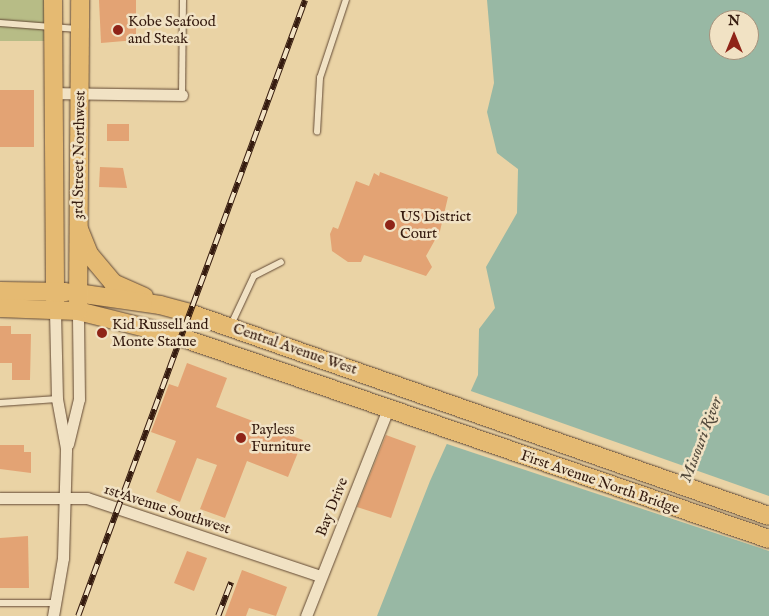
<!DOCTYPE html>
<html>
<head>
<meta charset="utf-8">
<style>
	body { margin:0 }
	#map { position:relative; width:769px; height:616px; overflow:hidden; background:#ead3a5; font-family:"IM FELL English",serif }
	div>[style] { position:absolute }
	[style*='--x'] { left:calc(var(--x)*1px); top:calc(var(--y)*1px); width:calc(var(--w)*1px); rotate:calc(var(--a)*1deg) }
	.green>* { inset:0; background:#b7bc86 }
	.water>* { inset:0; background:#98b8a4 }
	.pier>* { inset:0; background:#ead3a5 }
	.building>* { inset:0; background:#e3a374 }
	.roads { filter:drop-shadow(0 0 1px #624934) drop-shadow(0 0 1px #624934) }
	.service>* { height:5.5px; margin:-2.75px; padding:0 2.75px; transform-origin:2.75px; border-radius:2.75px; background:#f1e2c4 }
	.minor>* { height:11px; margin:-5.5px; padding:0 5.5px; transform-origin:5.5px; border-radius:5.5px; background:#f1e2c4 }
	.primary>* { height:18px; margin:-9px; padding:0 9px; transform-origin:9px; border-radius:9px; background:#e5ba72 }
	.trunk>* { height:18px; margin:-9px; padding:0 9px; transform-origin:9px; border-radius:9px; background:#e5ba72 }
	.rail>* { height:5.5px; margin-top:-2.75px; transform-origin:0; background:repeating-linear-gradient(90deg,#f1e2c4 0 11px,#351b0f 0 22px); box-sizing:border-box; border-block:1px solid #351b0f }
	.dots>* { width:14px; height:14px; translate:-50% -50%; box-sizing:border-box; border:2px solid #f1e2c4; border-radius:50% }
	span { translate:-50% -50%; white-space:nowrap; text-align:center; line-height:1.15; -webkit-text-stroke:5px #f1e2c4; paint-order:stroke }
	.poi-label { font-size:15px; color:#351b0f }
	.left { translate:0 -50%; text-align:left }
	.street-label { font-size:15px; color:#351b0f }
	.water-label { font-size:16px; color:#534a3c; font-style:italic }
	.north { position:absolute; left:709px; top:10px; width:50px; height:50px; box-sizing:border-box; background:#f1e2c4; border:1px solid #a6927c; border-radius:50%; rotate:0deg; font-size:14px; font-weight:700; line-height:20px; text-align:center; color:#351b0f }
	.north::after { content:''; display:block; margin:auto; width:18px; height:22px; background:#8f2418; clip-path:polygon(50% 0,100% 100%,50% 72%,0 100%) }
</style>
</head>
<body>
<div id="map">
	<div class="green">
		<div style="clip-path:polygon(0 0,53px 0,53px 41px,0 41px)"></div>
	</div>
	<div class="water">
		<div style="clip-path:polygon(evenodd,487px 0,769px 0,769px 616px,377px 616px,430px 481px,478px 375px,479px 329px,495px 308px,486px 267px,517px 213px,518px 169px,497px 153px,487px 112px,494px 83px,487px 0,719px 20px,749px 20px,749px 50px,719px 50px,719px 20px)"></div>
	</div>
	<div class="pier">
		<div style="clip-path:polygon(468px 390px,769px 496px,769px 551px,444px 443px)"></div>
	</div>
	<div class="building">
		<div style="clip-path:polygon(99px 0,136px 0,136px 40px,101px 43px)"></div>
		<div style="clip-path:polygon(0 90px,34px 90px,34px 147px,0 147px)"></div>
		<div style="clip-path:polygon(107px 124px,129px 124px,129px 141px,107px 141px)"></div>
		<div style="clip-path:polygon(100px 167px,123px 168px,127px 188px,99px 187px)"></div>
		<div style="clip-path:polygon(380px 172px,448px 197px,440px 231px,426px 256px,432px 267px,426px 276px,364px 255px,361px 262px,348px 262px,332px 251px,330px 234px,333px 227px,338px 229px,356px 181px,369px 186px,374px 173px,379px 176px)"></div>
		<div style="clip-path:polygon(0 326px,11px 326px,11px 334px,31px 334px,30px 380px,12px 380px,12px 363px,0 363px)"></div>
		<div style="clip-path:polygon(187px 363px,227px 378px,216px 407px,303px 440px,288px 477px,247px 461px,225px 518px,200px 509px,217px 465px,197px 458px,180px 502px,156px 492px,176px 441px,151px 432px,169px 384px,178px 387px)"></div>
		<div style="clip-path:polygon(386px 435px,416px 446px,391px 518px,357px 507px)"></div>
		<div style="clip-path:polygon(0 445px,24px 445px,24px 452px,31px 452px,31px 473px,0 469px)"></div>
		<div style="clip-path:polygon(28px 536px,29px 588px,0 588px,0 538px)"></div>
		<div style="clip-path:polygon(187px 551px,207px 558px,194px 591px,174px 583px)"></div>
		<div style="clip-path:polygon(242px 570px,287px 587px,276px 616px,249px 608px,246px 616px,225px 616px)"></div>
	</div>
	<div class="roads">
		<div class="service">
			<div style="--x:0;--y:23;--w:78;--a:4.4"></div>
			<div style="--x:182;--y:95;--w:95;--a:-89.4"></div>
			<div style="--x:317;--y:132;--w:54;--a:-86.8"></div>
			<div style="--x:320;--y:78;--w:82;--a:-71.6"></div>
			<div style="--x:231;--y:325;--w:54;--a:-64.9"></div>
			<div style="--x:254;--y:276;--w:30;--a:-27"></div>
			<div style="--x:0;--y:403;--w:57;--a:-4"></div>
			<div style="--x:0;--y:603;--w:55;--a:0"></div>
		</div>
		<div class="minor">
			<div style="--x:53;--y:93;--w:129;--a:0.9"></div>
			<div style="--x:68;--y:444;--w:46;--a:-76.3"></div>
			<div style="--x:79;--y:399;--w:88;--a:-90.7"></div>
			<div style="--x:0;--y:498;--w:87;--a:0"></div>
			<div style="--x:87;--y:498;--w:246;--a:18.5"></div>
			<div style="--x:53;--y:616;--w:59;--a:-80.2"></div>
			<div style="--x:63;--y:558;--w:110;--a:-88.4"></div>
			<div style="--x:66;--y:448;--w:50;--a:-100.4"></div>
			<div style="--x:57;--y:399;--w:90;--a:-91.3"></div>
			<div style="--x:306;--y:616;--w:223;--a:-68.4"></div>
		</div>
		<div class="primary">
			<div style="--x:79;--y:229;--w:27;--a:68"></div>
			<div style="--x:89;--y:254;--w:38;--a:50"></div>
			<div style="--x:113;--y:283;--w:34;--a:24"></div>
			<div style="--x:77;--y:293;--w:84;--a:8.2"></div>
			<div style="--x:160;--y:305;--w:30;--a:15"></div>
			<div style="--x:189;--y:313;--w:614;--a:19.29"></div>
			<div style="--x:78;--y:311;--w:99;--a:14"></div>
			<div style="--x:174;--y:335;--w:629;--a:18.92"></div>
		</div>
		<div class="trunk">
			<div style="--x:53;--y:0;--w:309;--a:89.6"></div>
			<div style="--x:0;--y:291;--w:66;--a:0.9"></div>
			<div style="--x:0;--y:308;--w:78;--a:2.2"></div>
			<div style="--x:78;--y:311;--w:311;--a:-89.6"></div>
		</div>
	</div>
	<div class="rail">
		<div style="--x:78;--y:616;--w:656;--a:-69.77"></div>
		<div style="--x:218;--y:616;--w:36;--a:-69"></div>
	</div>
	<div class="dots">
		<div style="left:118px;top:30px;background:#8f2418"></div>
		<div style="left:390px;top:225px;background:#8f2418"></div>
		<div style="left:102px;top:333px;background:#8f2418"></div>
		<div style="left:241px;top:438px;background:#8f2418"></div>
	</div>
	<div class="poi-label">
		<span class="left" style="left:128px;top:30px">Kobe Seafood<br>and Steak</span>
		<span class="left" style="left:400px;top:225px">US District<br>Court</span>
		<span class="left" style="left:112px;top:333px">Kid Russell and<br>Monte Statue</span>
		<span class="left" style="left:251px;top:438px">Payless<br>Furniture</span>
	</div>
	<div class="street-label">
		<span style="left:79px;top:155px;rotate:-89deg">3rd Street Northwest</span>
		<span style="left:295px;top:349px;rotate:19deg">Central Avenue West</span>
		<span style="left:600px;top:482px;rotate:19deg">First Avenue North Bridge</span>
		<span style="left:332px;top:507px;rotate:-68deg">Bay Drive</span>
		<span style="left:167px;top:509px;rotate:18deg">1st Avenue Southwest</span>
	</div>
	<div class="water-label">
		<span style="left:702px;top:440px;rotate:-69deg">Missouri River</span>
	</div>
	<div class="north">N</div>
</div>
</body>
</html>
